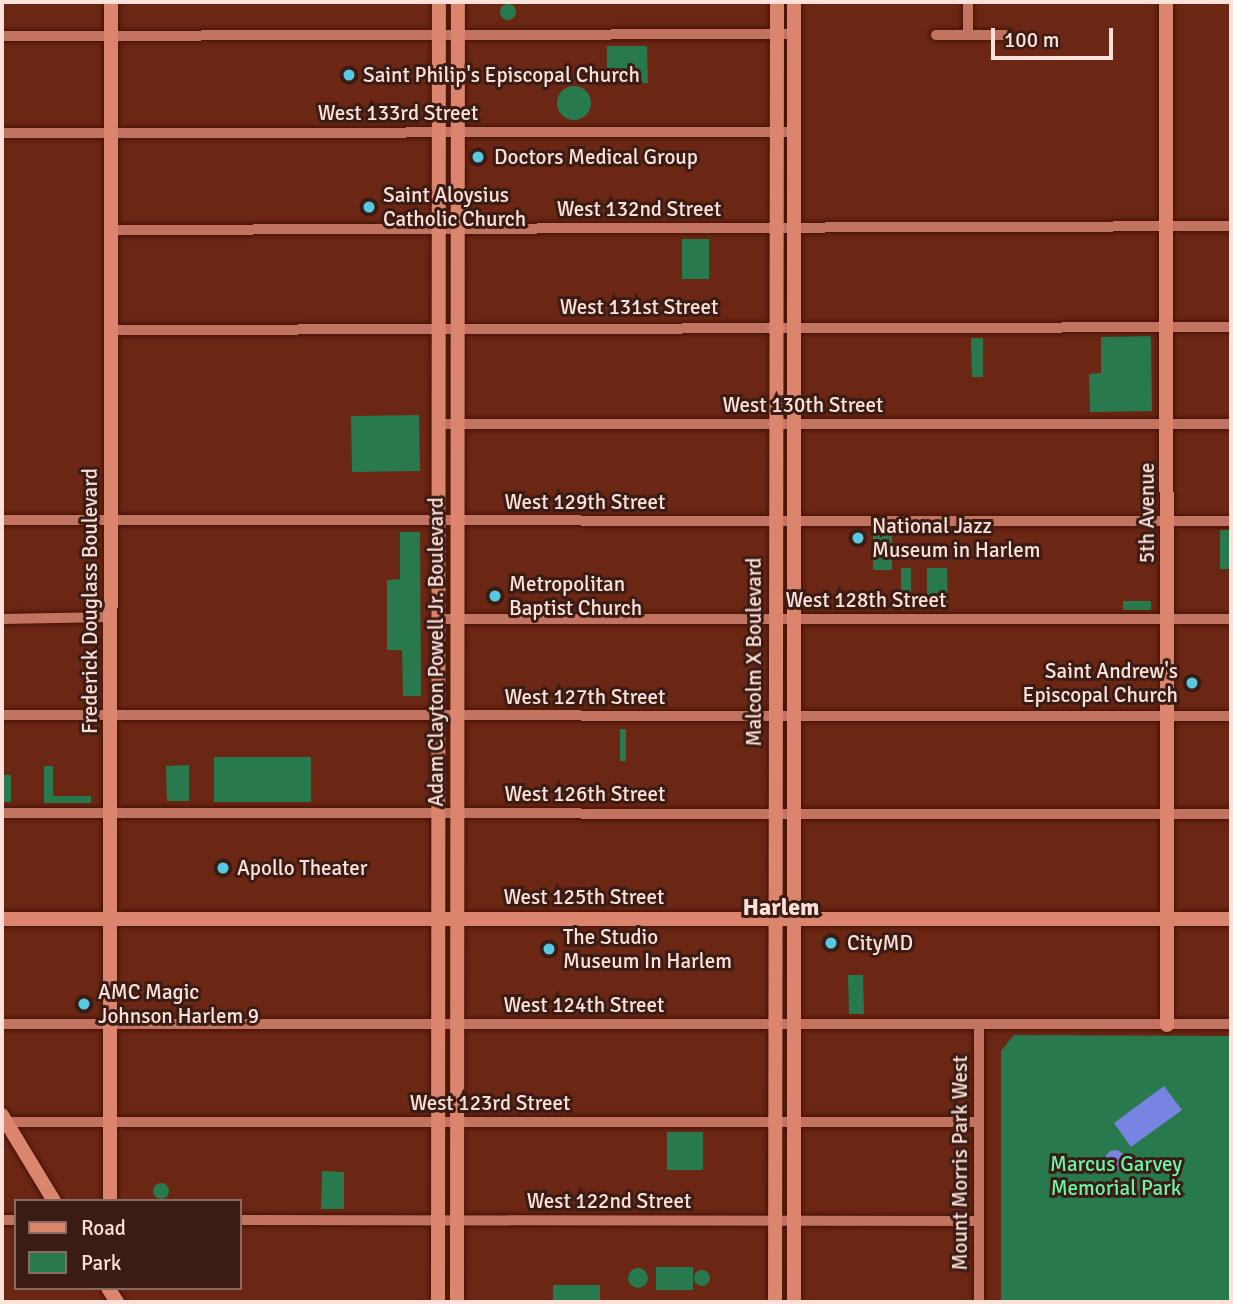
<!DOCTYPE html>
<html>
<head>
<meta charset="utf-8">
<style>
	body { margin:0 }
	#map { position:relative; width:1233px; height:1304px; overflow:hidden; background:#6b2614; font-family:Signika,sans-serif }
	div>[style] { position:absolute }
	[style*='--x'] { left:calc(var(--x)*1px); top:calc(var(--y)*1px); width:calc(var(--w)*1px); rotate:calc(var(--a)*1deg) }
	.green>* { inset:0; background:#28794d }
	.round { border-radius:50% }
	.water>* { inset:0; background:#7784e1 }
	.roads { filter:drop-shadow(0 0 2px #461205) drop-shadow(0 0 2px #461205) }
	.minor>* { height:10px; margin:-5px; padding:0 5px; transform-origin:5px; border-radius:5px; background:#c27460 }
	.major>* { height:14px; margin:-7px; padding:0 7px; transform-origin:7px; border-radius:7px; background:#db856f }
	.dots>* { width:19px; height:19px; translate:-50% -50%; box-sizing:border-box; border:4px solid #3b1c14; border-radius:50% }
	span { translate:-50% -50%; white-space:nowrap; text-align:center; line-height:1.15; -webkit-text-stroke:6px #3b1c14; paint-order:stroke }
	.poi-label { font-size:21px; color:#fce1da }
	.left { translate:0 -50%; text-align:left }
	.right { translate:-100% -50%; text-align:right }
	.street-label { font-size:21px; color:#fce1da }
	.park-label { font-size:21px; color:#67f7a5 }
	.quarter-label { font-size:24px; color:#fce1da; font-weight:700 }
	.frame { position:absolute; inset:0; border:4px solid #fce1da; pointer-events:none }
	.legend { position:absolute; left:14px; top:1199px; width:228px; height:91px; box-sizing:border-box; background:#3b1c14; border:2px solid #886b63; margin:0; padding:9px 12px; list-style:none; font-size:21px; color:#fce1da }
	.legend li { display:flex; align-items:center; gap:14px; height:35px }
	.legend b { width:35px; border:2px solid #886b63 }
	.scale { position:absolute; left:991px; top:28px; width:122px; height:32px; box-sizing:border-box; border:4px solid #fce1da; border-top:0; padding-left:9px; font-size:21px; line-height:24px; white-space:nowrap; color:#fce1da; -webkit-text-stroke:5px #3b1c14; paint-order:stroke }
</style>
</head>
<body>
<div id="map">
	<div class="green">
		<div class="round" style="left:500px;top:4px;width:16px;height:16px"></div>
		<div style="clip-path:polygon(607px 46px,647px 46px,648px 83px,607px 83px)"></div>
		<div class="round" style="left:557px;top:86px;width:34px;height:34px"></div>
		<div style="clip-path:polygon(682px 239px,709px 239px,709px 279px,682px 279px)"></div>
		<div style="clip-path:polygon(1151px 336px,1152px 411px,1090px 412px,1089px 374px,1101px 373px,1101px 337px)"></div>
		<div style="clip-path:polygon(971px 338px,983px 338px,983px 377px,972px 377px)"></div>
		<div style="clip-path:polygon(419px 415px,420px 471px,352px 472px,351px 416px)"></div>
		<div style="clip-path:polygon(1220px 530px,1231px 530px,1231px 569px,1220px 569px)"></div>
		<div style="clip-path:polygon(400px 532px,420px 532px,421px 696px,403px 696px,402px 650px,387px 650px,387px 580px,400px 579px)"></div>
		<div style="clip-path:polygon(873px 533px,892px 533px,892px 570px,873px 570px)"></div>
		<div style="clip-path:polygon(901px 568px,911px 568px,911px 609px,901px 609px)"></div>
		<div style="clip-path:polygon(927px 568px,947px 568px,948px 608px,927px 608px)"></div>
		<div style="clip-path:polygon(1123px 601px,1151px 601px,1151px 610px,1123px 610px)"></div>
		<div style="clip-path:polygon(620px 729px,626px 729px,626px 761px,620px 761px)"></div>
		<div style="clip-path:polygon(214px 757px,311px 757px,311px 802px,214px 802px)"></div>
		<div style="clip-path:polygon(189px 765px,189px 801px,167px 801px,166px 766px)"></div>
		<div style="clip-path:polygon(44px 766px,53px 766px,53px 796px,91px 796px,91px 803px,44px 803px)"></div>
		<div style="clip-path:polygon(2px 775px,11px 775px,11px 802px,2px 802px)"></div>
		<div style="clip-path:polygon(848px 975px,863px 975px,864px 1014px,849px 1014px)"></div>
		<div style="clip-path:polygon(1014px 1035px,1231px 1036px,1231px 1302px,1001px 1302px,1001px 1051px)"></div>
		<div style="clip-path:polygon(667px 1132px,703px 1132px,703px 1170px,667px 1170px)"></div>
		<div style="clip-path:polygon(322px 1171px,344px 1172px,344px 1209px,321px 1209px)"></div>
		<div class="round" style="left:153px;top:1183px;width:16px;height:16px"></div>
		<div style="clip-path:polygon(693px 1267px,693px 1290px,656px 1290px,656px 1267px)"></div>
		<div class="round" style="left:628px;top:1268px;width:20px;height:20px"></div>
		<div class="round" style="left:694px;top:1270px;width:16px;height:16px"></div>
		<div style="clip-path:polygon(553px 1285px,600px 1285px,600px 1302px,553px 1302px)"></div>
	</div>
	<div class="water">
		<div style="clip-path:polygon(1164px 1086px,1182px 1110px,1131px 1147px,1114px 1123px)"></div>
		<div class="round" style="left:1105px;top:1150px;width:20px;height:20px"></div>
	</div>
	<div class="roads">
		<div class="minor">
			<div style="--x:968;--y:2;--w:33;--a:90"></div>
			<div style="--x:936;--y:35;--w:72;--a:0"></div>
			<div style="--x:2;--y:36;--w:792;--a:-0.14"></div>
			<div style="--x:2;--y:133;--w:791;--a:-0.07"></div>
			<div style="--x:111;--y:230;--w:1120;--a:-0.2"></div>
			<div style="--x:111;--y:330;--w:1120;--a:-0.15"></div>
			<div style="--x:438;--y:424;--w:793;--a:0"></div>
			<div style="--x:2;--y:520;--w:1229;--a:0.05"></div>
			<div style="--x:2;--y:619;--w:109;--a:-1.1"></div>
			<div style="--x:438;--y:619;--w:793;--a:0"></div>
			<div style="--x:2;--y:715;--w:1229;--a:0.05"></div>
			<div style="--x:2;--y:813;--w:1229;--a:0.05"></div>
			<div style="--x:2;--y:1024;--w:1229;--a:0"></div>
			<div style="--x:2;--y:1122;--w:976;--a:0"></div>
			<div style="--x:2;--y:1220;--w:14;--a:0"></div>
			<div style="--x:240;--y:1220;--w:739;--a:0.08"></div>
			<div style="--x:979;--y:1302;--w:277;--a:-90"></div>
		</div>
		<div class="major">
			<div style="--x:1166;--y:2;--w:1023;--a:89.94"></div>
			<div style="--x:2;--y:919;--w:1229;--a:0"></div>
			<div style="--x:2;--y:1115;--w:100;--a:58.8"></div>
			<div style="--x:110;--y:1201;--w:1199;--a:-89.95"></div>
			<div style="--x:108;--y:1288;--w:17;--a:57"></div>
			<div style="--x:438;--y:1302;--w:1300;--a:-89.96"></div>
			<div style="--x:457;--y:1302;--w:1300;--a:-89.96"></div>
			<div style="--x:775;--y:1302;--w:1300;--a:-89.91"></div>
			<div style="--x:794;--y:1302;--w:1300;--a:-90"></div>
		</div>
	</div>
	<div class="dots">
		<div style="left:349px;top:75px;background:#58c9e3"></div>
		<div style="left:478px;top:157px;background:#58c9e3"></div>
		<div style="left:369px;top:207px;background:#58c9e3"></div>
		<div style="left:858px;top:538px;background:#58c9e3"></div>
		<div style="left:495px;top:596px;background:#58c9e3"></div>
		<div style="left:1192px;top:683px;background:#58c9e3"></div>
		<div style="left:223px;top:868px;background:#58c9e3"></div>
		<div style="left:831px;top:943px;background:#58c9e3"></div>
		<div style="left:549px;top:949px;background:#58c9e3"></div>
		<div style="left:84px;top:1004px;background:#58c9e3"></div>
	</div>
	<div class="poi-label">
		<span class="left" style="left:363px;top:75px">Saint Philip's Episcopal Church</span>
		<span class="left" style="left:494px;top:157px">Doctors Medical Group</span>
		<span class="left" style="left:383px;top:207px">Saint Aloysius<br>Catholic Church</span>
		<span class="left" style="left:872px;top:538px">National Jazz<br>Museum in Harlem</span>
		<span class="left" style="left:509px;top:596px">Metropolitan<br>Baptist Church</span>
		<span class="right" style="left:1178px;top:683px">Saint Andrew's<br>Episcopal Church</span>
		<span class="left" style="left:237px;top:868px">Apollo Theater</span>
		<span class="left" style="left:563px;top:949px">The Studio<br>Museum In Harlem</span>
		<span class="left" style="left:847px;top:943px">CityMD</span>
		<span class="left" style="left:98px;top:1004px">AMC Magic<br>Johnson Harlem 9</span>
	</div>
	<div class="street-label">
		<span style="left:398px;top:113px">West 133rd Street</span>
		<span style="left:639px;top:209px">West 132nd Street</span>
		<span style="left:639px;top:307px">West 131st Street</span>
		<span style="left:803px;top:405px">West 130th Street</span>
		<span style="left:585px;top:502px">West 129th Street</span>
		<span style="left:1147px;top:513px;rotate:-90deg">5th Avenue</span>
		<span style="left:866px;top:600px">West 128th Street</span>
		<span style="left:90px;top:601px;rotate:-90deg">Frederick Douglass Boulevard</span>
		<span style="left:436px;top:652px;rotate:-90deg">Adam Clayton Powell Jr. Boulevard</span>
		<span style="left:754px;top:652px;rotate:-90deg">Malcolm X Boulevard</span>
		<span style="left:585px;top:697px">West 127th Street</span>
		<span style="left:585px;top:794px">West 126th Street</span>
		<span style="left:584px;top:897px">West 125th Street</span>
		<span style="left:584px;top:1005px">West 124th Street</span>
		<span style="left:490px;top:1103px">West 123rd Street</span>
		<span style="left:960px;top:1163px;rotate:-90deg">Mount Morris Park West</span>
		<span style="left:609px;top:1201px">West 122nd Street</span>
	</div>
	<div class="park-label">
		<span style="left:1116px;top:1176px">Marcus Garvey<br>Memorial Park</span>
	</div>
	<div class="quarter-label">
		<span style="left:781px;top:908px">Harlem</span>
	</div>
	<div class="frame"></div>
	<ul class="legend">
	<li><b style="height:9px;background:#db856f"></b>Road</li>
	<li><b style="height:19px;background:#28794d"></b>Park</li>
	</ul>
	<div class="scale">100 m</div>
</div>
</body>
</html>
